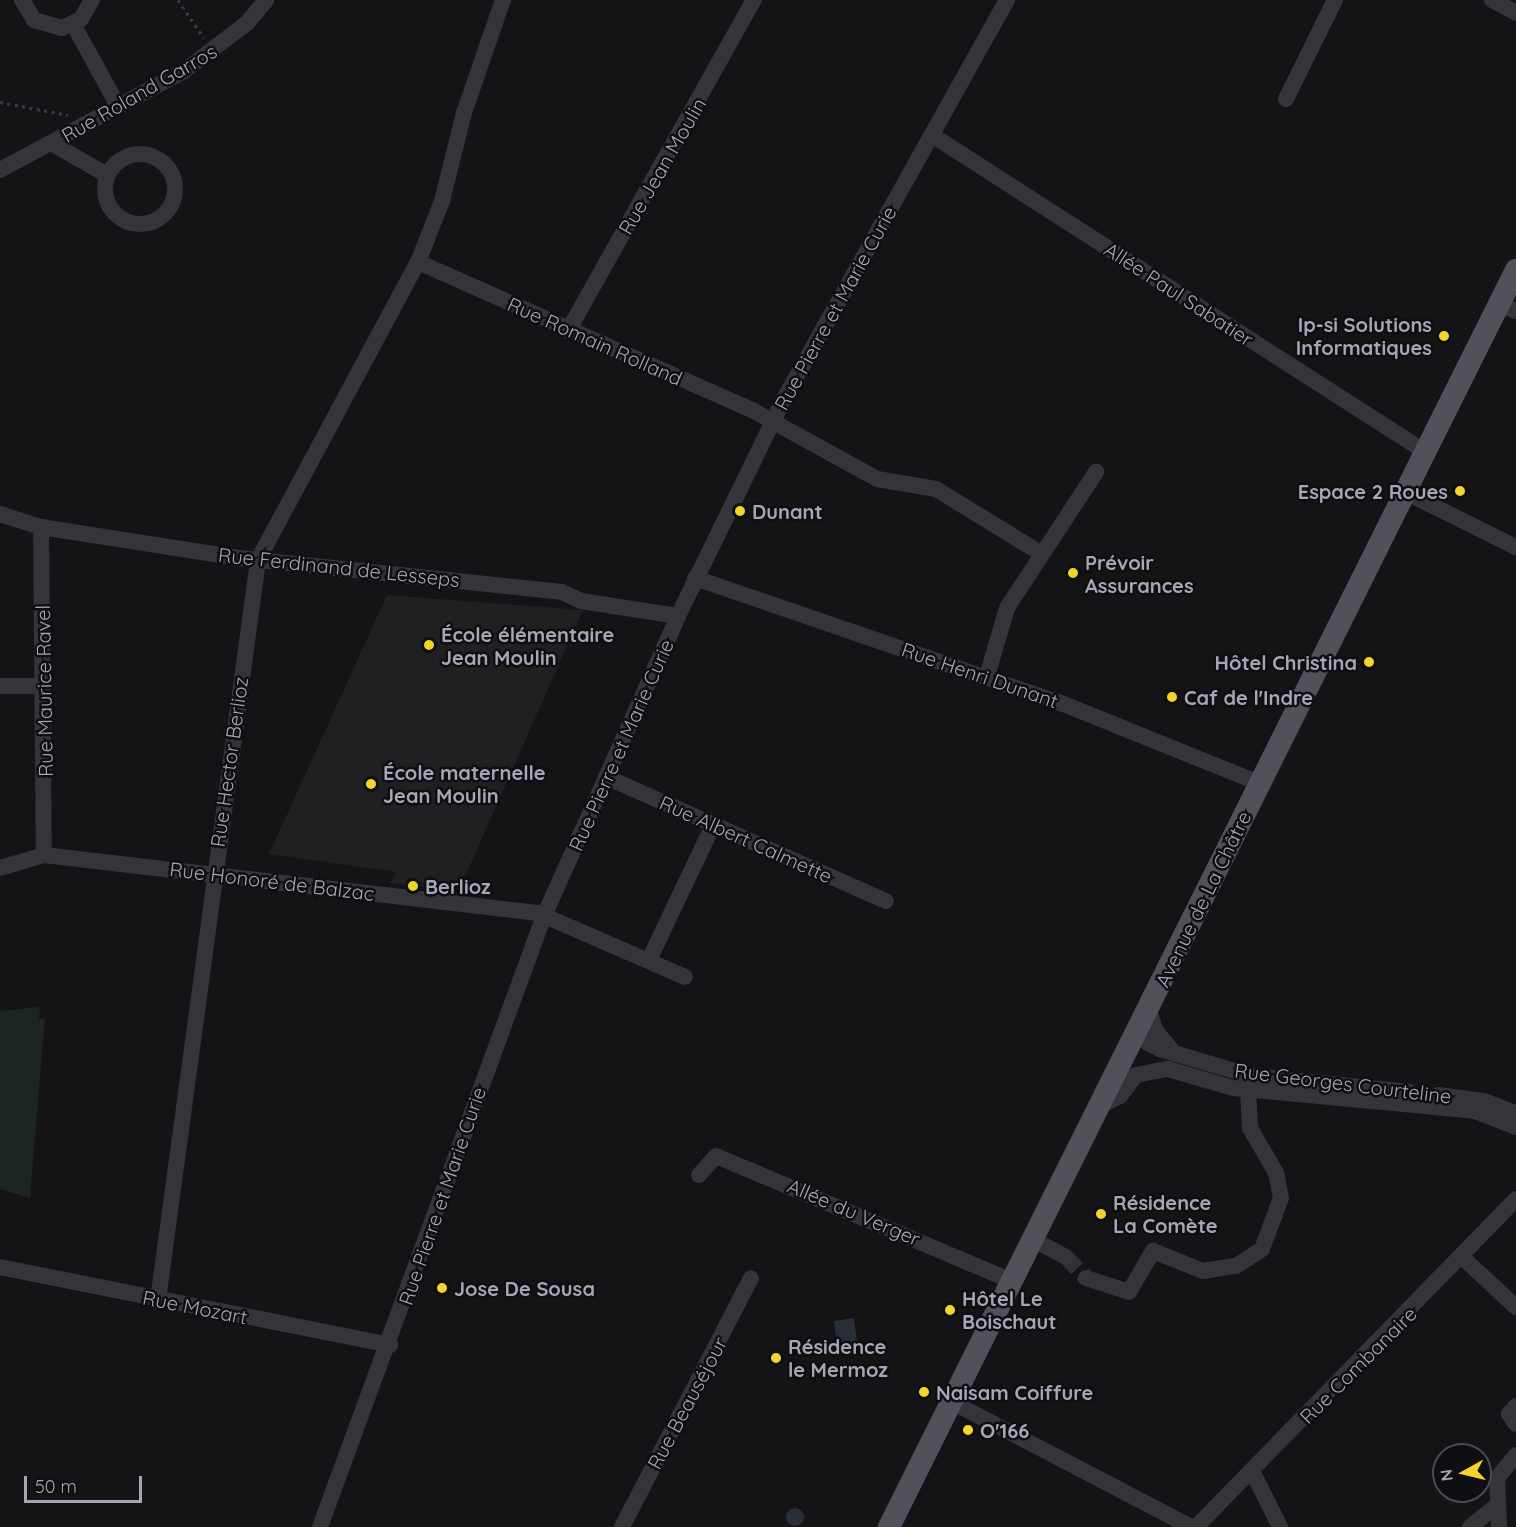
<!DOCTYPE html>
<html>
<head>
<meta charset="utf-8">
<style>
	body { margin:0 }
	#map { position:relative; width:1516px; height:1527px; overflow:hidden; background:#141315; font-family:Quicksand,sans-serif }
	div>[style] { position:absolute }
	[style*='--x'] { left:calc(var(--x)*1px); top:calc(var(--y)*1px); width:calc(var(--w)*1px); rotate:calc(var(--a)*1deg) }
	.built>* { inset:0; background:#201f22 }
	.green>* { inset:0; background:#1d2520 }
	.water>* { inset:0; background:#292f39 }
	.round { border-radius:50% }
	.minor-tunnel>* { height:16px; margin-top:-8px; transform-origin:0; background:repeating-linear-gradient(90deg,#313135 0 16px,transparent 0 24px) }
	.path>* { height:3px; margin-top:-1.5px; transform-origin:0; background:repeating-linear-gradient(90deg,#3a3b41 0 3px,transparent 0 7.5px) }
	.minor>* { height:16px; margin:-8px; padding:0 8px; transform-origin:8px; border-radius:8px; background:#34343a }
	.minor>.ring { margin:-8px; padding:0; box-sizing:content-box; background:none; border:16px solid #34343a; border-radius:50% }
	.major>* { height:22px; margin:-11px; padding:0 11px; transform-origin:11px; border-radius:11px; background:#505159 }
	.dots>* { width:16px; height:16px; translate:-50% -50%; box-sizing:border-box; border:3px solid #0f0e10; border-radius:50% }
	span { translate:-50% -50%; white-space:nowrap; text-align:center; line-height:1.15; -webkit-text-stroke:5px #0f0e10; paint-order:stroke }
	.street-label { font-size:20px; color:#a5a7b6 }
	.poi-label { font-size:20px; color:#a5a7b6; font-weight:700 }
	.right { translate:-100% -50%; text-align:right }
	.left { translate:0 -50%; text-align:left }
	.north { position:absolute; left:1432px; top:1443px; width:60px; height:60px; box-sizing:border-box; background:#0f0e10; border:2px solid #4b4b52; border-radius:50%; rotate:262deg; font-size:16px; font-weight:700; line-height:24px; text-align:center; color:#a5a7b6 }
	.north::after { content:''; display:block; margin:auto; width:21px; height:27px; background:#f4d32d; clip-path:polygon(50% 0,100% 100%,50% 72%,0 100%) }
	.scale { position:absolute; left:24px; top:1476px; width:118px; height:27px; box-sizing:border-box; border:3px solid #a5a7b6; border-top:0; padding-left:8px; font-size:18px; line-height:21px; white-space:nowrap; color:#a5a7b6; -webkit-text-stroke:4px #0f0e10; paint-order:stroke }
</style>
</head>
<body>
<div id="map">
	<div class="built">
		<div style="clip-path:polygon(387px 595px,583px 610px,459px 890px,390px 883px,396px 872px,269px 854px)"></div>
	</div>
	<div class="green">
		<div style="clip-path:polygon(40px 1007px,39px 1019px,45px 1019px,30px 1198px,0 1189px,0 1011px)"></div>
	</div>
	<div class="water">
		<div style="clip-path:polygon(854px 1318px,858px 1352px,838px 1355px,834px 1321px)"></div>
		<div class="round" style="left:786px;top:1508px;width:18px;height:18px"></div>
	</div>
	<div class="minor-tunnel">
		<div style="--x:1066;--y:1257;--w:29;--a:46"></div>
	</div>
	<div class="path">
		<div style="--x:178;--y:0;--w:46;--a:55.6"></div>
		<div style="--x:0;--y:102;--w:69;--a:10.8"></div>
	</div>
	<div class="minor">
		<div style="--x:22;--y:0;--w:23;--a:59"></div>
		<div style="--x:34;--y:20;--w:29;--a:16"></div>
		<div style="--x:62;--y:28;--w:21;--a:-25"></div>
		<div style="--x:81;--y:19;--w:22;--a:-60"></div>
		<div style="--x:1492;--y:0;--w:27;--a:28"></div>
		<div style="--x:73;--y:24;--w:94;--a:61.2"></div>
		<div style="--x:1286;--y:99;--w:110;--a:-63.7"></div>
		<div style="--x:932;--y:135;--w:588;--a:32.72"></div>
		<div style="--x:51;--y:143;--w:64;--a:29.7"></div>
		<div class="ring" style="left:105px;top:154px;width:54px;height:54px"></div>
		<div style="--x:0;--y:170;--w:209;--a:-28.3"></div>
		<div style="--x:184;--y:71;--w:79;--a:-37.3"></div>
		<div style="--x:247;--y:23;--w:30;--a:-50"></div>
		<div style="--x:418;--y:262;--w:365;--a:23.9"></div>
		<div style="--x:752;--y:410;--w:143;--a:28.9"></div>
		<div style="--x:877;--y:479;--w:60;--a:9.6"></div>
		<div style="--x:936;--y:489;--w:124;--a:31.5"></div>
		<div style="--x:1500;--y:304;--w:17;--a:24"></div>
		<div style="--x:568;--y:331;--w:380;--a:-60.7"></div>
		<div style="--x:1407;--y:493;--w:122;--a:26.4"></div>
		<div style="--x:0;--y:514;--w:43;--a:17.6"></div>
		<div style="--x:41;--y:527;--w:200;--a:8.9"></div>
		<div style="--x:239;--y:558;--w:325;--a:6"></div>
		<div style="--x:562;--y:592;--w:21;--a:25"></div>
		<div style="--x:581;--y:601;--w:98;--a:8.8"></div>
		<div style="--x:41;--y:527;--w:328;--a:89.5"></div>
		<div style="--x:695;--y:578;--w:387;--a:18.9"></div>
		<div style="--x:1061;--y:703;--w:216;--a:22"></div>
		<div style="--x:987;--y:676;--w:71;--a:-73.6"></div>
		<div style="--x:1007;--y:608;--w:163;--a:-56.8"></div>
		<div style="--x:0;--y:686;--w:43;--a:0"></div>
		<div style="--x:606;--y:777;--w:306;--a:23.9"></div>
		<div style="--x:0;--y:868;--w:46;--a:-16.5"></div>
		<div style="--x:44;--y:855;--w:497;--a:6.7"></div>
		<div style="--x:538;--y:913;--w:160;--a:23.5"></div>
		<div style="--x:649;--y:960;--w:149;--a:-64.6"></div>
		<div style="--x:1149;--y:1010;--w:21;--a:73"></div>
		<div style="--x:1155;--y:1030;--w:25;--a:50"></div>
		<div style="--x:1137;--y:1037;--w:26;--a:28"></div>
		<div style="--x:1160;--y:1049;--w:96;--a:16.4"></div>
		<div style="--x:1252;--y:1076;--w:158;--a:5.8"></div>
		<div style="--x:1438;--y:1095;--w:46;--a:7.4"></div>
		<div style="--x:1484;--y:1101;--w:34;--a:21"></div>
		<div style="--x:1104;--y:1104;--w:18;--a:-27"></div>
		<div style="--x:1120;--y:1096;--w:26;--a:-53"></div>
		<div style="--x:1136;--y:1075;--w:33;--a:-11"></div>
		<div style="--x:1168;--y:1069;--w:68;--a:16.3"></div>
		<div style="--x:1233;--y:1088;--w:243;--a:5.4"></div>
		<div style="--x:1475;--y:1111;--w:44;--a:21.3"></div>
		<div style="--x:699;--y:1175;--w:25;--a:-48"></div>
		<div style="--x:716;--y:1156;--w:324;--a:22.9"></div>
		<div style="--x:1036;--y:1241;--w:34;--a:28"></div>
		<div style="--x:1462;--y:1257;--w:74;--a:42.8"></div>
		<div style="--x:0;--y:1267;--w:398;--a:11.3"></div>
		<div style="--x:1086;--y:1278;--w:45;--a:18"></div>
		<div style="--x:1129;--y:1292;--w:48;--a:-59.7"></div>
		<div style="--x:1153;--y:1251;--w:54;--a:21.8"></div>
		<div style="--x:1203;--y:1271;--w:33;--a:-9"></div>
		<div style="--x:1236;--y:1266;--w:31;--a:-33"></div>
		<div style="--x:1262;--y:1249;--w:54;--a:-69.6"></div>
		<div style="--x:1281;--y:1198;--w:25;--a:-101"></div>
		<div style="--x:1276;--y:1173;--w:52;--a:-120"></div>
		<div style="--x:1250;--y:1128;--w:40;--a:-92.9"></div>
		<div style="--x:158;--y:1300;--w:747;--a:-82.3"></div>
		<div style="--x:258;--y:560;--w:338;--a:-61.8"></div>
		<div style="--x:418;--y:262;--w:66;--a:-68.5"></div>
		<div style="--x:442;--y:201;--w:91;--a:-76"></div>
		<div style="--x:464;--y:113;--w:120;--a:-71"></div>
		<div style="--x:952;--y:1402;--w:270;--a:27.6"></div>
		<div style="--x:1516;--y:1406;--w:11;--a:131"></div>
		<div style="--x:1509;--y:1414;--w:12;--a:55"></div>
		<div style="--x:1252;--y:1471;--w:63;--a:63.4"></div>
		<div style="--x:320;--y:1527;--w:651;--a:-69.87"></div>
		<div style="--x:544;--y:916;--w:329;--a:-65.9"></div>
		<div style="--x:678;--y:616;--w:242;--a:-64"></div>
		<div style="--x:784;--y:399;--w:457;--a:-60.8"></div>
		<div style="--x:622;--y:1527;--w:280;--a:-62.6"></div>
		<div style="--x:1196;--y:1527;--w:458;--a:-45.7"></div>
		<div style="--x:1470;--y:1527;--w:32;--a:-39"></div>
		<div style="--x:1499;--y:1527;--w:49;--a:-92.3"></div>
		<div style="--x:1497;--y:1478;--w:30;--a:-50"></div>
	</div>
	<div class="major">
		<div style="--x:889;--y:1527;--w:1405;--a:-63.49"></div>
	</div>
	<div class="dots">
		<div style="left:1444px;top:336px;background:#f4d32d"></div>
		<div style="left:1460px;top:491px;background:#f4d32d"></div>
		<div style="left:740px;top:511px;background:#f4d32d"></div>
		<div style="left:1073px;top:573px;background:#f4d32d"></div>
		<div style="left:429px;top:645px;background:#f4d32d"></div>
		<div style="left:1369px;top:662px;background:#f4d32d"></div>
		<div style="left:1172px;top:697px;background:#f4d32d"></div>
		<div style="left:371px;top:784px;background:#f4d32d"></div>
		<div style="left:413px;top:886px;background:#f4d32d"></div>
		<div style="left:1101px;top:1214px;background:#f4d32d"></div>
		<div style="left:442px;top:1288px;background:#f4d32d"></div>
		<div style="left:950px;top:1310px;background:#f4d32d"></div>
		<div style="left:776px;top:1358px;background:#f4d32d"></div>
		<div style="left:924px;top:1392px;background:#f4d32d"></div>
		<div style="left:968px;top:1430px;background:#f4d32d"></div>
	</div>
	<div class="street-label">
		<span style="left:139px;top:93px;rotate:-30deg">Rue Roland Garros</span>
		<span style="left:662px;top:166px;rotate:-60deg">Rue Jean Moulin</span>
		<span style="left:1179px;top:294px;rotate:33deg">Allée Paul Sabatier</span>
		<span style="left:835px;top:308px;rotate:-61deg">Rue Pierre et Marie Curie</span>
		<span style="left:595px;top:341px;rotate:24deg">Rue Romain Rolland</span>
		<span style="left:339px;top:567px;rotate:6deg">Rue Ferdinand de Lesseps</span>
		<span style="left:980px;top:675px;rotate:19deg">Rue Henri Dunant</span>
		<span style="left:44px;top:691px;rotate:-91deg">Rue Maurice Ravel</span>
		<span style="left:621px;top:745px;rotate:-66deg">Rue Pierre et Marie Curie</span>
		<span style="left:229px;top:762px;rotate:-82deg">Rue Hector Berlioz</span>
		<span style="left:746px;top:839px;rotate:24deg">Rue Albert Calmette</span>
		<span style="left:272px;top:881px;rotate:7deg">Rue Honoré de Balzac</span>
		<span style="left:1203px;top:899px;rotate:-64deg">Avenue de La Châtre</span>
		<span style="left:1343px;top:1083px;rotate:7deg">Rue Georges Courteline</span>
		<span style="left:442px;top:1196px;rotate:-71deg">Rue Pierre et Marie Curie</span>
		<span style="left:854px;top:1212px;rotate:23deg">Allée du Verger</span>
		<span style="left:195px;top:1307px;rotate:11deg">Rue Mozart</span>
		<span style="left:1358px;top:1365px;rotate:-45deg">Rue Combanaire</span>
		<span style="left:687px;top:1403px;rotate:-62deg">Rue Beauséjour</span>
	</div>
	<div class="poi-label">
		<span class="right" style="left:1432px;top:336px">Ip-si Solutions<br>Informatiques</span>
		<span class="right" style="left:1448px;top:491px">Espace 2 Roues</span>
		<span class="left" style="left:752px;top:511px">Dunant</span>
		<span class="left" style="left:1085px;top:574px">Prévoir<br>Assurances</span>
		<span class="left" style="left:441px;top:646px">École élémentaire<br>Jean Moulin</span>
		<span class="right" style="left:1357px;top:662px">Hôtel Christina</span>
		<span class="left" style="left:1184px;top:697px">Caf de l'Indre</span>
		<span class="left" style="left:383px;top:784px">École maternelle<br>Jean Moulin</span>
		<span class="left" style="left:425px;top:886px">Berlioz</span>
		<span class="left" style="left:1113px;top:1214px">Résidence<br>La Comète</span>
		<span class="left" style="left:454px;top:1288px">Jose De Sousa</span>
		<span class="left" style="left:962px;top:1310px">Hôtel Le<br>Boischaut</span>
		<span class="left" style="left:788px;top:1358px">Résidence<br>le Mermoz</span>
		<span class="left" style="left:936px;top:1392px">Naisam Coiffure</span>
		<span class="left" style="left:980px;top:1430px">O'166</span>
	</div>
	<div class="north">N</div>
	<div class="scale">50 m</div>
</div>
</body>
</html>
